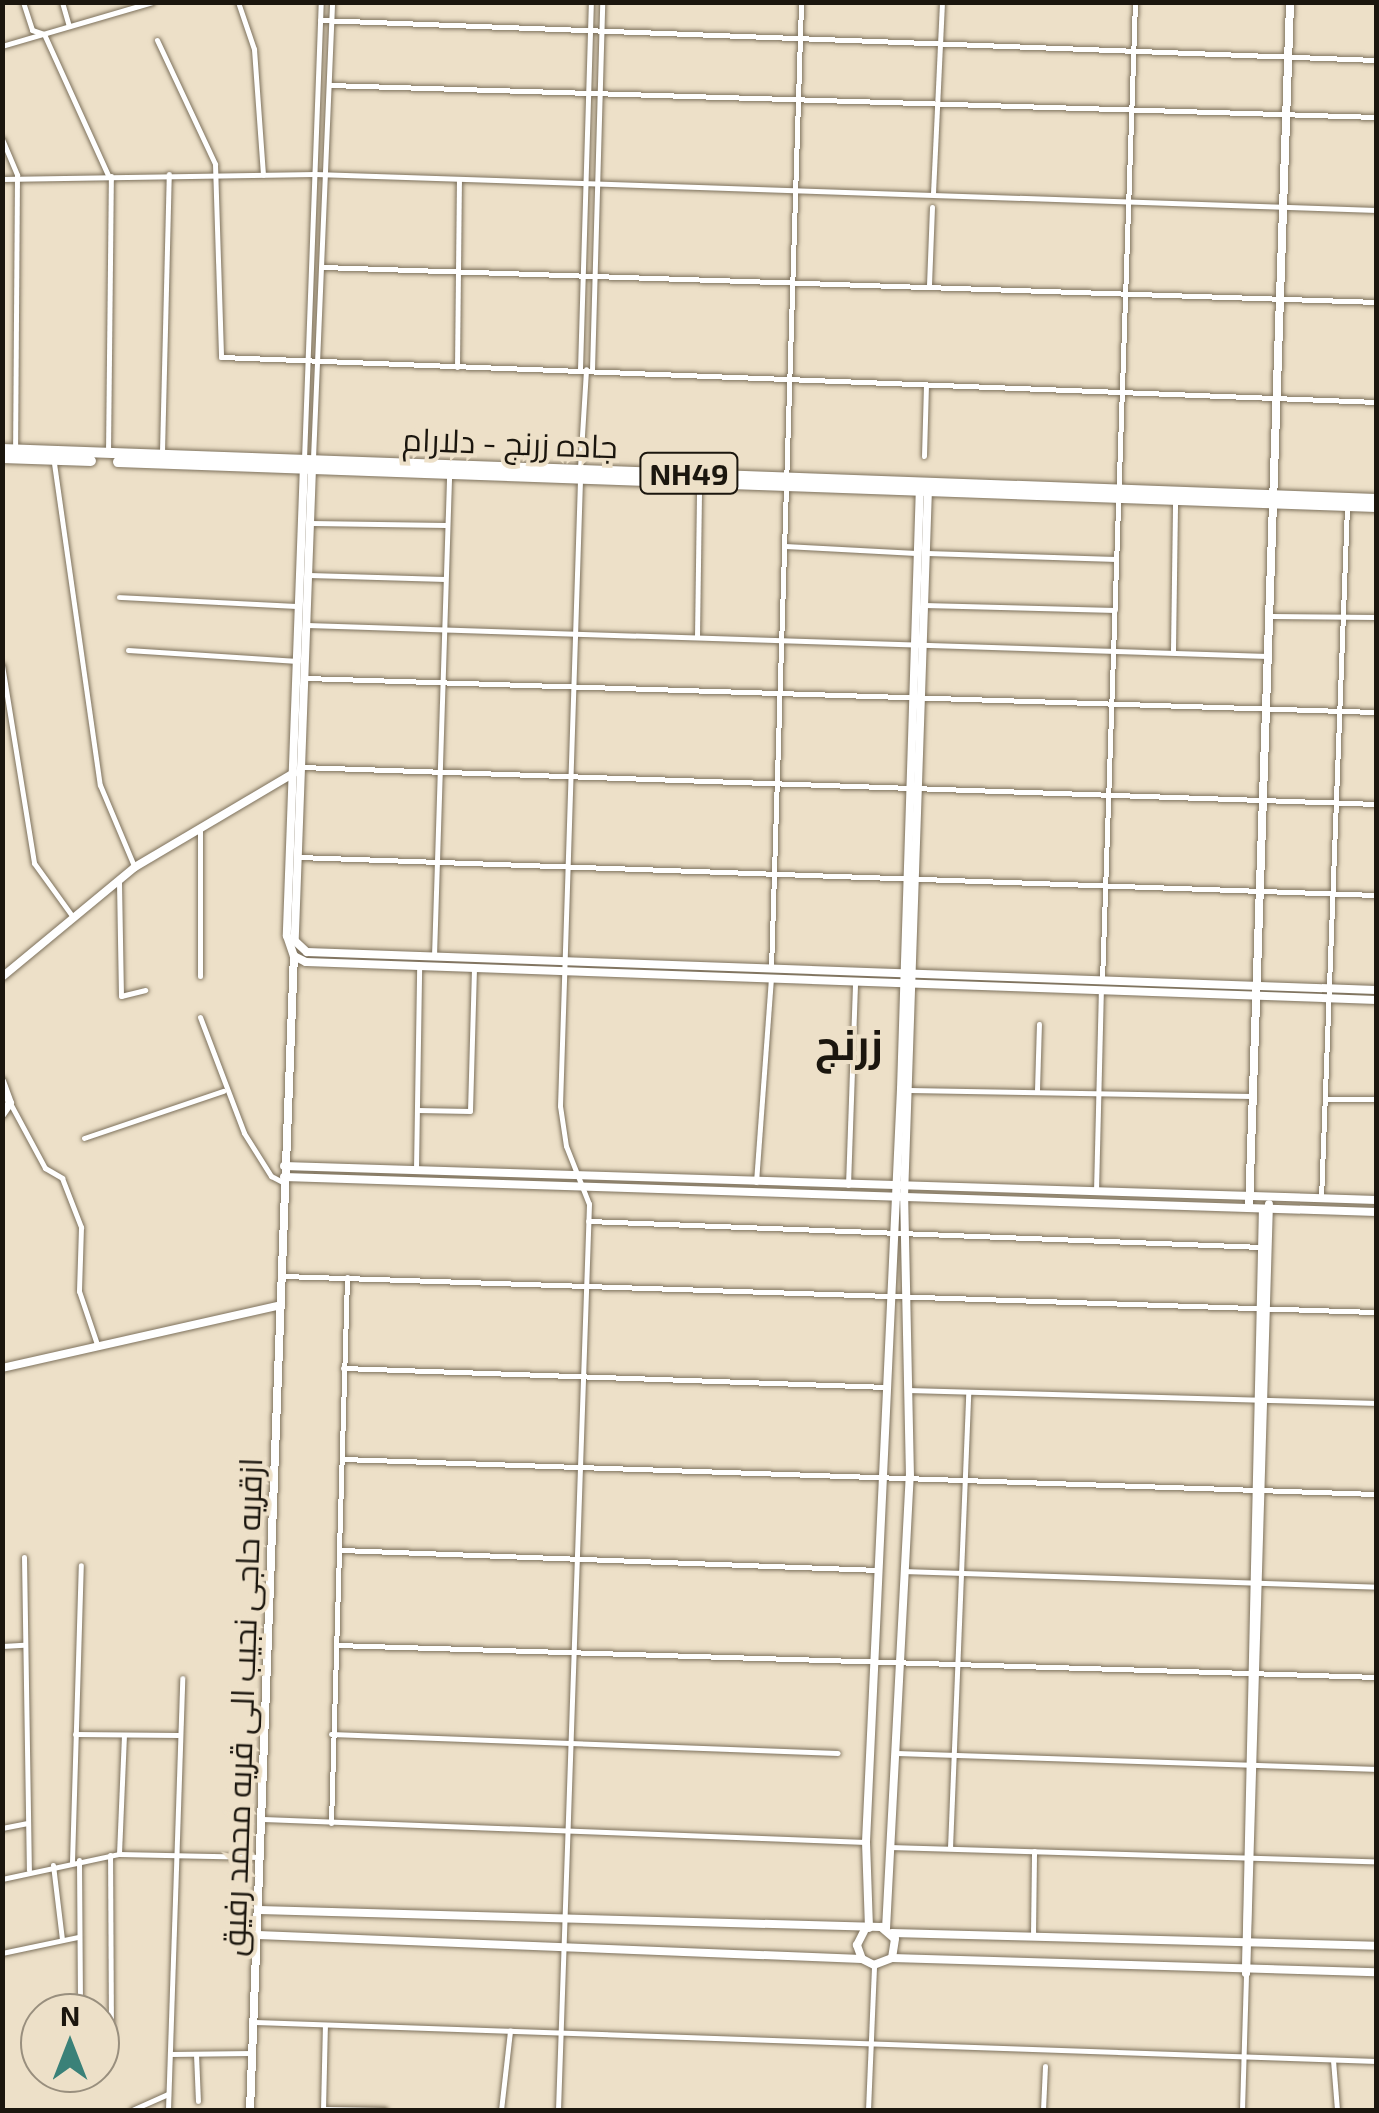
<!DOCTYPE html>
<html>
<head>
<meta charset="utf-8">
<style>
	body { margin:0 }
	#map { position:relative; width:1379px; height:2113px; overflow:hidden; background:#ede0c8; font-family:"Exo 2",Cairo,sans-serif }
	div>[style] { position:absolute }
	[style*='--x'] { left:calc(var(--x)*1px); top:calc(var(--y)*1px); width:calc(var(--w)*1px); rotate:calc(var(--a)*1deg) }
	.roads { filter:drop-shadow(0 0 2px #7d715c) drop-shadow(0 0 2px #7d715c) }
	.street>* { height:5px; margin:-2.5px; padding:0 2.5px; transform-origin:2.5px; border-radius:2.5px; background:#fff }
	.secondary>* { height:8px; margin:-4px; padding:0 4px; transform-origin:4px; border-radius:4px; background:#fff }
	.highway>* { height:10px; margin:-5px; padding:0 5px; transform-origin:5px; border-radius:5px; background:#fff }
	span { translate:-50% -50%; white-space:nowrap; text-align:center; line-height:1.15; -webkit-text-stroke:8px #ede0c8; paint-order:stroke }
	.shield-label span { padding:2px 8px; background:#ede0c8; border:2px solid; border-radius:8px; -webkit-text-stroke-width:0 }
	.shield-label { font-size:30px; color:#1b160e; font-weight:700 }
	.street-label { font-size:32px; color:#1b160e }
	.district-label { font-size:42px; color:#1b160e; font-weight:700 }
	.frame { position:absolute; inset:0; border:5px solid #1b160e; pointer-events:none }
	.north { position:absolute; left:20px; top:1993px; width:100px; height:100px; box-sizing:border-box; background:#ede0c8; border:2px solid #998f7e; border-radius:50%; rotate:0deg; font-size:28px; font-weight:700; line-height:40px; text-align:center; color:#1b160e }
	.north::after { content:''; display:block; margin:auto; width:35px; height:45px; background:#3a8178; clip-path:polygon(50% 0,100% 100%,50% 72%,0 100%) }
</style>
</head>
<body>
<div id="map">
	<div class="roads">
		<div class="street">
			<div style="--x:23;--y:2;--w:29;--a:72"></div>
			<div style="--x:32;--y:30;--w:13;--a:18"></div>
			<div style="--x:44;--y:34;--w:155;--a:65.6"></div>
			<div style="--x:62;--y:2;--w:25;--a:74"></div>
			<div style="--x:238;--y:2;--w:50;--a:71.2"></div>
			<div style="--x:254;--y:49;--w:126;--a:85.9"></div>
			<div style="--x:320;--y:20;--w:1057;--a:2.17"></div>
			<div style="--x:157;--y:40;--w:137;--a:64.9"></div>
			<div style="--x:215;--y:164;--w:193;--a:88.2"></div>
			<div style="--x:221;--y:357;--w:1156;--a:2.23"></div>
			<div style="--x:2;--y:46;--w:156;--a:-16.3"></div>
			<div style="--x:329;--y:85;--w:1047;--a:1.75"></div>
			<div style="--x:2;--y:139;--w:39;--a:67"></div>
			<div style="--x:17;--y:175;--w:272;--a:90.4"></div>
			<div style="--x:2;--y:179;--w:313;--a:-0.9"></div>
			<div style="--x:315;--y:174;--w:1062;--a:1.94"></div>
			<div style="--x:933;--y:193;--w:191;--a:-87.3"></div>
			<div style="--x:322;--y:267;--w:1055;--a:1.9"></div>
			<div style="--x:929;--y:285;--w:78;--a:-87.8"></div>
			<div style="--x:457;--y:367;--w:187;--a:-89.4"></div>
			<div style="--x:580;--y:369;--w:367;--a:-88.3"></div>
			<div style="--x:592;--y:370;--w:368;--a:-88.4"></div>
			<div style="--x:162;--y:452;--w:278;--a:-88.6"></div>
			<div style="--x:108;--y:453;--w:277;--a:-89.4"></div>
			<div style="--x:924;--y:456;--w:71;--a:-88.4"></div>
			<div style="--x:313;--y:458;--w:456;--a:-87.6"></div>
			<div style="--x:304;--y:459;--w:457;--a:-87.9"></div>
			<div style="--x:54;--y:463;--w:325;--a:81.9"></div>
			<div style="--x:100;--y:785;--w:88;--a:67.2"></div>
			<div style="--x:580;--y:468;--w:99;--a:-86.5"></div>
			<div style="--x:311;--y:523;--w:135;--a:0.8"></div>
			<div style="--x:785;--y:546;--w:131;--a:3.1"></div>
			<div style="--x:927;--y:553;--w:189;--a:1.8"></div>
			<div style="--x:309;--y:575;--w:136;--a:1.7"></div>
			<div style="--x:119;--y:597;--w:180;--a:2.9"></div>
			<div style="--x:924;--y:605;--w:191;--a:1.5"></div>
			<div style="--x:1271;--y:616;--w:105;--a:0.5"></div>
			<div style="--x:307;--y:625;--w:961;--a:1.85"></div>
			<div style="--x:697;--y:637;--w:152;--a:-89.2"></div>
			<div style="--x:128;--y:650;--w:170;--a:3.7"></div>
			<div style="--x:1173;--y:650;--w:149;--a:-89.2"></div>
			<div style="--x:2;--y:665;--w:201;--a:80.8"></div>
			<div style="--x:34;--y:863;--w:67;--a:54.2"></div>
			<div style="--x:305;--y:678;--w:1072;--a:1.82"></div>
			<div style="--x:301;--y:767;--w:1076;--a:1.97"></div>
			<div style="--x:200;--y:828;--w:148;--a:90"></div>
			<div style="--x:298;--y:857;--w:1079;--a:2.02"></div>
			<div style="--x:119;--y:882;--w:114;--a:89"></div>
			<div style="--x:121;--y:996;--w:25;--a:-14"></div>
			<div style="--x:434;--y:956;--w:483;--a:-88.2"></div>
			<div style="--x:771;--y:969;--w:967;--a:-88.22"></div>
			<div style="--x:1102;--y:981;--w:980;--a:-88.07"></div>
			<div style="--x:200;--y:1017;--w:124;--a:69.2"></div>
			<div style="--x:244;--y:1133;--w:51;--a:57.9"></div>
			<div style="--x:271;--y:1176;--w:13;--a:27"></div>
			<div style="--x:909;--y:1090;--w:343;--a:1"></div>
			<div style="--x:1037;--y:1090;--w:66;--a:-88.3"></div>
			<div style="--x:1325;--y:1099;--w:51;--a:0"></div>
			<div style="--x:10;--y:1103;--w:74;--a:61.7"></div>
			<div style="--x:45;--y:1168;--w:20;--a:30"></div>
			<div style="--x:62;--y:1178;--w:53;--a:68.8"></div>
			<div style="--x:81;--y:1227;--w:64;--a:91.8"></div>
			<div style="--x:79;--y:1291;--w:59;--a:71.3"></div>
			<div style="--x:417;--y:1110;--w:53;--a:1.1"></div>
			<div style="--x:470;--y:1111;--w:142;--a:-88.4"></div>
			<div style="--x:84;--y:1138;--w:147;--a:-18.7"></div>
			<div style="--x:416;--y:1169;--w:202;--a:-89.1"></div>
			<div style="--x:756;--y:1182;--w:203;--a:-85.8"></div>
			<div style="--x:848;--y:1185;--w:201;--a:-88"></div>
			<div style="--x:1096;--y:1191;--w:199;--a:-88.6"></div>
			<div style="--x:1321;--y:1199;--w:692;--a:-87.85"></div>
			<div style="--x:588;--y:1221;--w:676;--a:2.21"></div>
			<div style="--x:283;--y:1276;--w:1094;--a:1.89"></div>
			<div style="--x:343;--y:1368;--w:544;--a:2"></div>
			<div style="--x:910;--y:1390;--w:466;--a:1.6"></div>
			<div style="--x:342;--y:1459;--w:1035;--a:1.94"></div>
			<div style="--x:341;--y:1550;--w:537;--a:2.13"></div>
			<div style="--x:24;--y:1557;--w:313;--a:89.1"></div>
			<div style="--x:905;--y:1571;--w:471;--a:1.9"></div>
			<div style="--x:336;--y:1645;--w:1040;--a:1.76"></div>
			<div style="--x:2;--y:1646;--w:22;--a:-3"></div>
			<div style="--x:75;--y:1734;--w:104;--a:0.6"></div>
			<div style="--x:331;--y:1734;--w:507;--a:2.15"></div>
			<div style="--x:899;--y:1753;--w:477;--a:1.9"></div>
			<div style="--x:263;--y:1819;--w:603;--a:2.18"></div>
			<div style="--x:331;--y:1823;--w:546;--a:-88.32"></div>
			<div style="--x:2;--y:1828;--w:26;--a:-11"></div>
			<div style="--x:892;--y:1847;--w:484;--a:1.7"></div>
			<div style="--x:950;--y:1848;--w:456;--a:-87.7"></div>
			<div style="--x:119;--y:1854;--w:119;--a:-87.6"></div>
			<div style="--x:79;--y:1860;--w:153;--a:89.6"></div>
			<div style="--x:72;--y:1862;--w:297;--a:-88.3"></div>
			<div style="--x:53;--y:1865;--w:75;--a:83.1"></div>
			<div style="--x:2;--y:1879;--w:120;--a:-12.1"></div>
			<div style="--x:119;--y:1854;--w:140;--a:1.2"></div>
			<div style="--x:1033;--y:1936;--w:85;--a:-89.3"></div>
			<div style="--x:2;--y:1953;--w:78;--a:-11.9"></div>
			<div style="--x:255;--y:2022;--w:1122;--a:1.99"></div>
			<div style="--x:100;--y:2037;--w:11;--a:-10"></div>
			<div style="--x:111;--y:2035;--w:180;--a:-90.3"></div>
			<div style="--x:170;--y:2054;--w:82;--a:-0.7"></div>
			<div style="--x:196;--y:2054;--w:47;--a:87.6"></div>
			<div style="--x:1333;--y:2060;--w:50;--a:85.4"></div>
			<div style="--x:323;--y:2109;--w:62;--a:0.9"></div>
			<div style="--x:132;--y:2110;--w:39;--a:-24"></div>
			<div style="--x:168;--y:2110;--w:432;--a:-88.1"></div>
			<div style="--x:323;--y:2110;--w:85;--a:-88.7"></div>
			<div style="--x:501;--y:2110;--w:80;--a:-83.5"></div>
			<div style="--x:558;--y:2110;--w:907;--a:-88.04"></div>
			<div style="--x:589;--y:1204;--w:62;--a:-111.6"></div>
			<div style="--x:566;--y:1146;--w:40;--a:-98.5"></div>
			<div style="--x:560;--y:1106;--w:627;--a:-88.17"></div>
			<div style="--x:868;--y:2110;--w:145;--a:-87.6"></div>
			<div style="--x:1043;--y:2110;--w:44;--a:-87.4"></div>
			<div style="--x:1242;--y:2110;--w:137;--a:-88.3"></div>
		</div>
		<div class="secondary">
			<div style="--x:304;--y:465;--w:471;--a:92.1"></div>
			<div style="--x:287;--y:936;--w:21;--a:71"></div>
			<div style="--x:294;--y:956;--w:13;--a:27"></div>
			<div style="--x:306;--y:962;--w:1071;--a:2.03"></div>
			<div style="--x:312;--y:468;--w:473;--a:92.1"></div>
			<div style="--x:295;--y:941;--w:16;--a:43"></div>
			<div style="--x:307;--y:952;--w:1070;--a:2.04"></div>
			<div style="--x:2;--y:977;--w:173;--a:-39.6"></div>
			<div style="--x:135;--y:867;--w:185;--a:-30.6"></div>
			<div style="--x:2;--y:1081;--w:23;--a:70"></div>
			<div style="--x:10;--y:1103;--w:14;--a:124"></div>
			<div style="--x:284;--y:1166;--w:1093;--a:1.78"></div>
			<div style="--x:284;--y:1177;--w:1093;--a:1.84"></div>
			<div style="--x:1249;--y:1208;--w:1207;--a:-88.05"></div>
			<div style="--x:2;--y:1368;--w:283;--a:-12.7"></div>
			<div style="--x:259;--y:1910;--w:622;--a:1.57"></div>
			<div style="--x:881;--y:1927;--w:18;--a:41"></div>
			<div style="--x:895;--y:1939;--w:19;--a:99"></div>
			<div style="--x:892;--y:1958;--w:19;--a:159"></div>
			<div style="--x:874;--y:1965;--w:13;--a:-153"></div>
			<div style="--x:862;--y:1959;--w:15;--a:-110"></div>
			<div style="--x:857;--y:1945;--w:16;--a:-63"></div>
			<div style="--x:869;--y:1928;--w:86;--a:-92"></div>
			<div style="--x:866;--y:1842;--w:754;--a:-87.34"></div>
			<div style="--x:901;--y:1089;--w:603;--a:-88.2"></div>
			<div style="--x:886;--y:1929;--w:453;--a:-87"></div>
			<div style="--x:910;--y:1477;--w:280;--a:-91.2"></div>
			<div style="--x:904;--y:1197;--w:707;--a:-88.06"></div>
			<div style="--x:892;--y:1933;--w:484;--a:1.5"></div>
			<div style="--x:258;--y:1935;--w:604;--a:2.28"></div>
			<div style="--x:892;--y:1958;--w:484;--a:1.7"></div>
			<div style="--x:1246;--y:1973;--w:764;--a:-88.73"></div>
			<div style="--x:1246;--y:1973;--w:769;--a:-88.29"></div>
			<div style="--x:250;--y:2110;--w:1155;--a:-87.82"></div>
		</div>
		<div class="highway">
			<div style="--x:2;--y:449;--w:1375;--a:2.08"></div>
			<div style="--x:2;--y:458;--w:89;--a:1.9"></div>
			<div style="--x:118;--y:462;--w:1259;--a:2.05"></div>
		</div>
	</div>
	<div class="shield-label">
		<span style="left:689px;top:473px">NH49</span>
	</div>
	<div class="street-label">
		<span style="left:510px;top:442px;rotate:2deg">جاده زرنج - دلارام</span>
		<span style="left:241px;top:1707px;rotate:-88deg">ازقریه حاجی نجیب الی قریه محمد رفیق</span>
	</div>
	<div class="district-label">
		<span style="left:849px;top:1043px">زرنج</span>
	</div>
	<div class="frame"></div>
	<div class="north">N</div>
</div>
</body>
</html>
